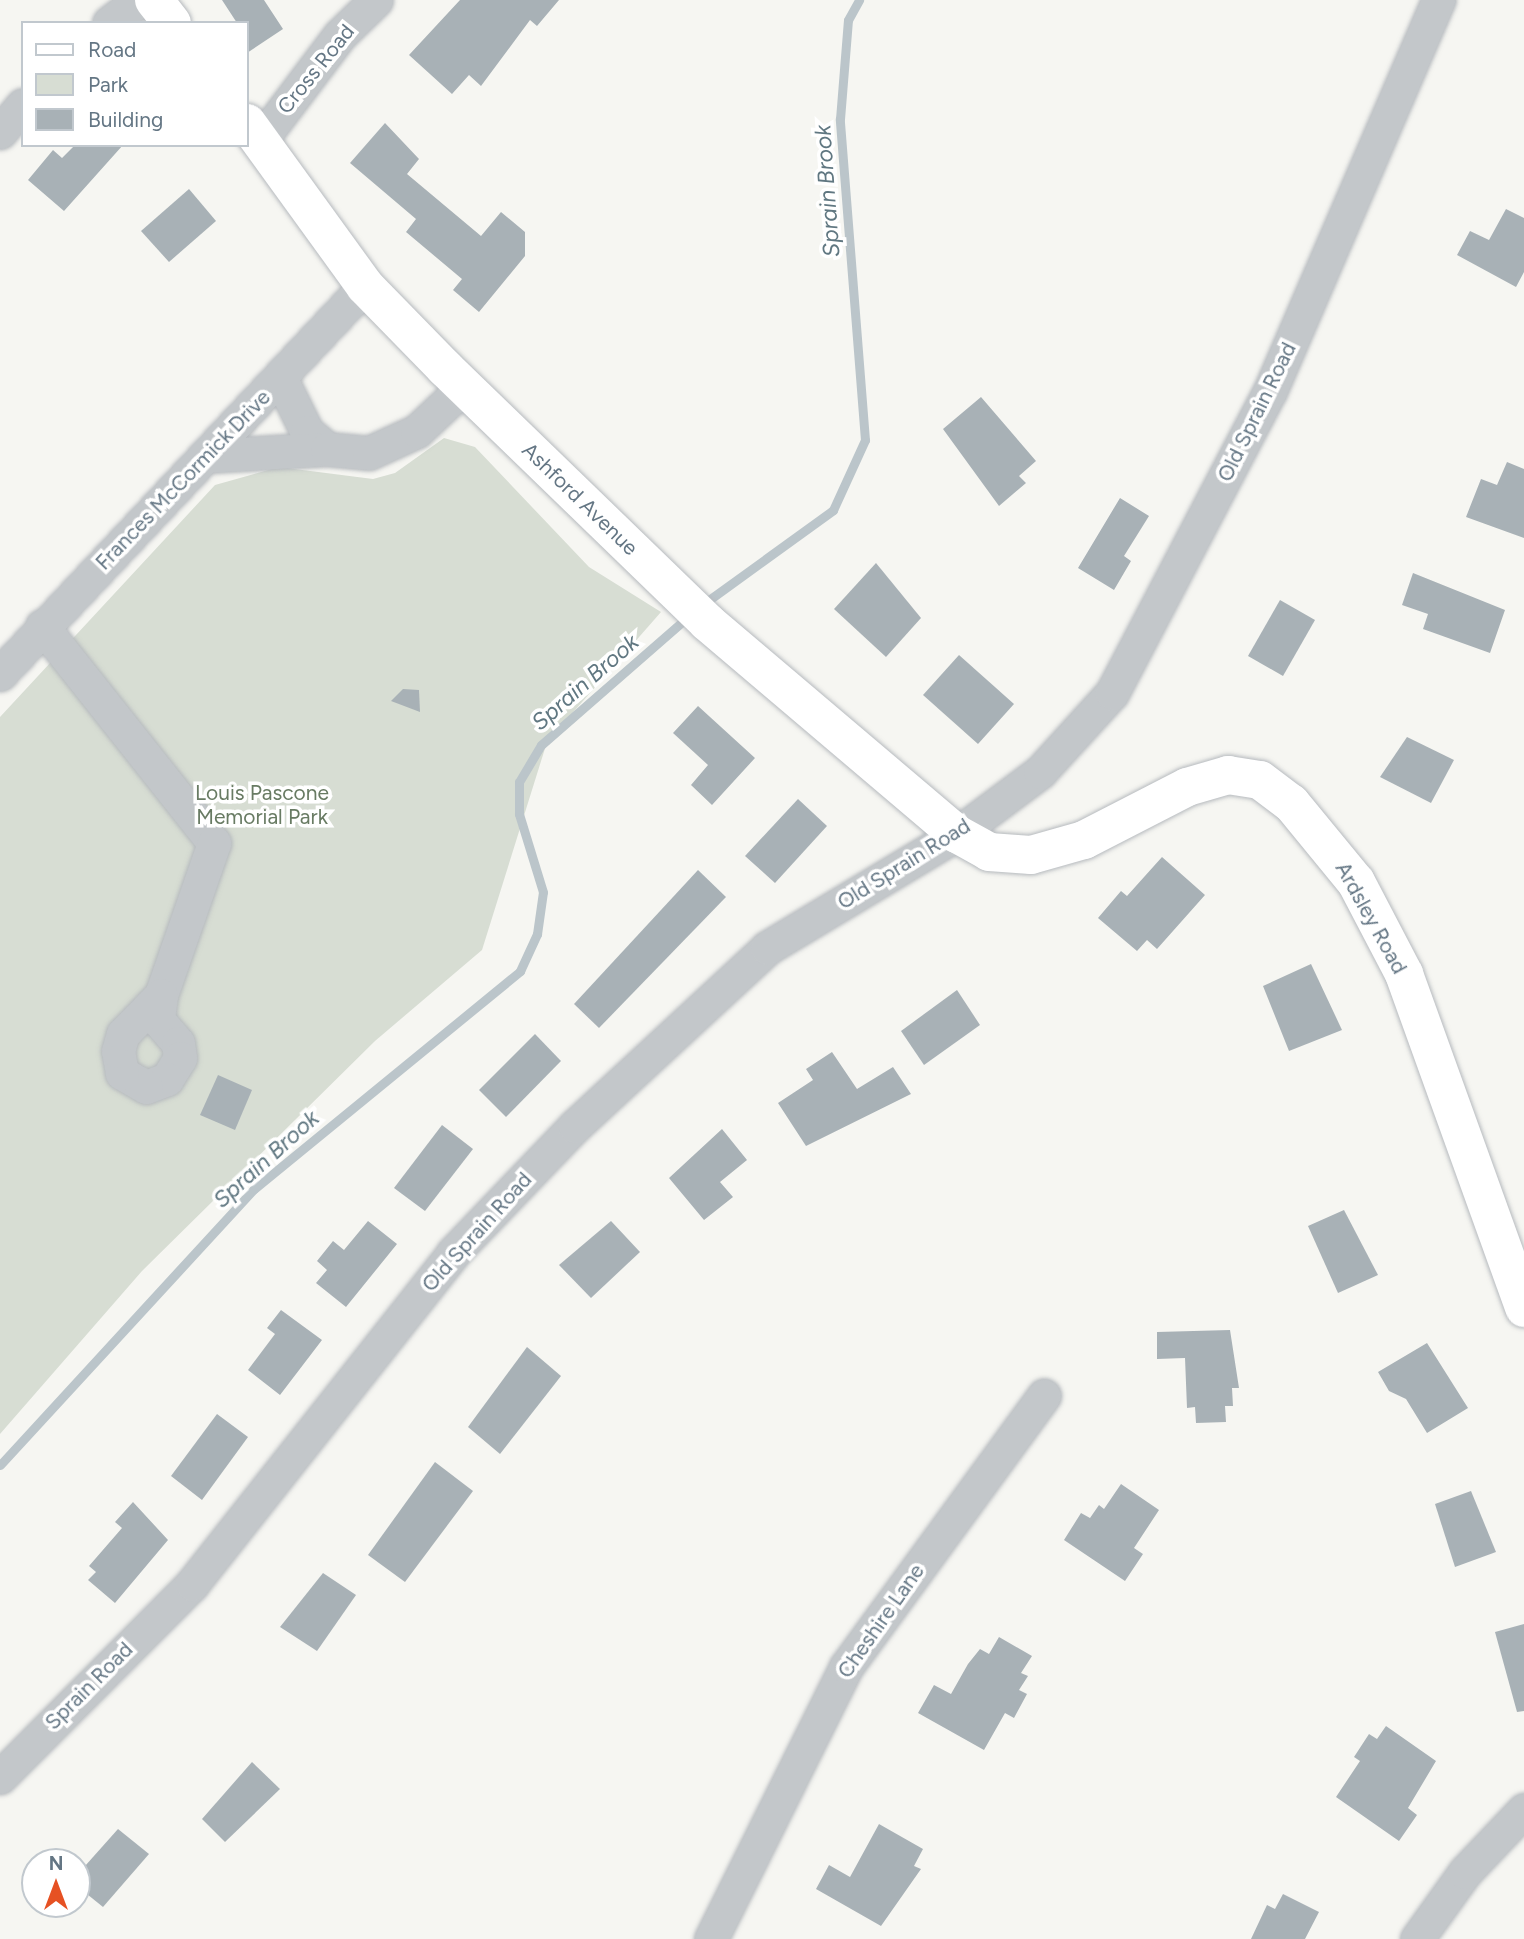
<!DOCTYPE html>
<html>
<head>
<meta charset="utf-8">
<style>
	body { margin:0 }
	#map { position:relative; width:1524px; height:1939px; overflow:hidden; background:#f6f6f2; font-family:Figtree,sans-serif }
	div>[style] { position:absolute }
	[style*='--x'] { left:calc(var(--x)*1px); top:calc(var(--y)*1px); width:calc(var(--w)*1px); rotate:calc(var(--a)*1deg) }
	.green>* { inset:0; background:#d7ddd3 }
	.stream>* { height:9px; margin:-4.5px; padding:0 4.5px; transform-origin:4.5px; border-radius:4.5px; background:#bbc5ca }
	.building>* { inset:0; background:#a8b1b6 }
	.roads { filter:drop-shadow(0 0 2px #b6babe) drop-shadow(0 0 2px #b6babe) }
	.minor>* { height:33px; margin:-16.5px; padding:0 16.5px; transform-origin:16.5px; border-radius:16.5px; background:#c3c7ca }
	.major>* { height:38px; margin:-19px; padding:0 19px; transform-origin:19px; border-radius:19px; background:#fff }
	span { translate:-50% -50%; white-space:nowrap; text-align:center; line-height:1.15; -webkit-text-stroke:7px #fff; paint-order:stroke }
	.street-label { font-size:21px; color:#647684 }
	.park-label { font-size:21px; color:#687b63 }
	.water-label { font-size:23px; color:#607781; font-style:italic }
	.legend { position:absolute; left:21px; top:21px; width:228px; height:126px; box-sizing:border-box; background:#fff; border:2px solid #c1c8ce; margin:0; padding:9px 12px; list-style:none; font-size:21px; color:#647684 }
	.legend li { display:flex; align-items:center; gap:14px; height:35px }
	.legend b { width:35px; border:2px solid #c1c8ce }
	.north { position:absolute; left:21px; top:1848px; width:70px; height:70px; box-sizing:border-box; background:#fff; border:2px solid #c1c8ce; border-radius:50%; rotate:0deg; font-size:19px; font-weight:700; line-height:28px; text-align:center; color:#647684 }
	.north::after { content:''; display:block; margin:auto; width:24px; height:32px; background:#e65123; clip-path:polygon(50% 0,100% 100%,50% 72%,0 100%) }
</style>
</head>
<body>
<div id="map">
	<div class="green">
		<div style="clip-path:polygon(444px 438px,475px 447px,589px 567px,661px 612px,547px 742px,482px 950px,375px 1041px,142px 1271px,0 1434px,0 717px,215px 485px,279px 467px,373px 479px,395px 473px)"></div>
	</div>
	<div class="stream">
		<div style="--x:702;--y:605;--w:162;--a:-35.9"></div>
		<div style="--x:833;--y:510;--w:77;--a:-65.4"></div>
		<div style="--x:865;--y:440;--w:322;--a:-94.5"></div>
		<div style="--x:840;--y:119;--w:99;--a:-85.4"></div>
		<div style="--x:848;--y:20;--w:23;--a:-61"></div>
		<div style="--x:0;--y:1465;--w:375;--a:-47.4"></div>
		<div style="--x:254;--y:1189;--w:344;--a:-39.3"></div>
		<div style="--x:520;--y:971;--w:41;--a:-65.3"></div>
		<div style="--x:537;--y:934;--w:42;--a:-81.9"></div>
		<div style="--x:543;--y:892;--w:82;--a:-107.1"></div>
		<div style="--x:519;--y:814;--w:32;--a:-90"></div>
		<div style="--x:519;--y:782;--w:43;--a:-59.3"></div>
		<div style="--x:541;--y:745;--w:196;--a:-41.1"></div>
	</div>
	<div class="building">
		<div style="clip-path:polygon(222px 0,264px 0,283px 29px,247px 53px,247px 23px,237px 23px)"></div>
		<div style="clip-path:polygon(460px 0,559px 0,537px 26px,530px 20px,481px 86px,469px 75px,452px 94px,409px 55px)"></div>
		<div style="clip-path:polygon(385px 123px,419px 159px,407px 174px,481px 236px,501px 212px,525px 232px,525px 256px,479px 312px,453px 290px,462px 279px,406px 232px,416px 219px,350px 163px)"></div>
		<div style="clip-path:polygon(75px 145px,123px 145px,64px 211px,28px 180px,53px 150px,62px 158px)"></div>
		<div style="clip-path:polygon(189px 189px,216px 221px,169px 262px,141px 231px)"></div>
		<div style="clip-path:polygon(1506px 209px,1524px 218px,1524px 272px,1516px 287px,1457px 255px,1470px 231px,1489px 240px)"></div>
		<div style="clip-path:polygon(981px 397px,1036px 461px,1019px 476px,1026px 483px,999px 506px,943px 429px)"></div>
		<div style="clip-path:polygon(1507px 462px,1524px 469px,1524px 538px,1466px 517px,1481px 479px,1497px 485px)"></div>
		<div style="clip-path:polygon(1120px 498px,1149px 516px,1124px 556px,1131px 561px,1114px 590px,1078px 568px)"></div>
		<div style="clip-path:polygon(876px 563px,921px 618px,886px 657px,834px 609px)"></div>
		<div style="clip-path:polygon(1413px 573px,1505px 610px,1490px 653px,1423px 629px,1428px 614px,1402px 605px)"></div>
		<div style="clip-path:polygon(1280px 600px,1315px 620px,1283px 676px,1248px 656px)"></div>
		<div style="clip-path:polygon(959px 655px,1014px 704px,978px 744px,923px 695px)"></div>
		<div style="clip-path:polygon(403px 689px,419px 690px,420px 712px,391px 701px)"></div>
		<div style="clip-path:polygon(698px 706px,755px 758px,712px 805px,691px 785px,708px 765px,673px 733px)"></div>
		<div style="clip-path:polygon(1407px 737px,1454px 760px,1431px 803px,1380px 777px)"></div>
		<div style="clip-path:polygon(798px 799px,827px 826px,775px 883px,745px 856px)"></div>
		<div style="clip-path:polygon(1162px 857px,1205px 895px,1157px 949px,1147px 940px,1137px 951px,1098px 918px,1121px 891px,1127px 896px)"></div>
		<div style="clip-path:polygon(698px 870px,726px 897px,599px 1028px,574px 1004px)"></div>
		<div style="clip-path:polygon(1311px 964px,1342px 1030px,1289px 1051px,1263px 986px)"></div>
		<div style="clip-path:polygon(957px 990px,980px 1025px,924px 1065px,901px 1031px)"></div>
		<div style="clip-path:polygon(535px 1034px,561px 1061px,506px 1117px,479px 1090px)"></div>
		<div style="clip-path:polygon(832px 1052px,857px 1089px,893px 1067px,911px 1094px,806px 1146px,778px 1103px,813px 1080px,806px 1069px)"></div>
		<div style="clip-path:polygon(218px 1075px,252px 1090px,235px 1130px,200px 1115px)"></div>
		<div style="clip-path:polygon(442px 1125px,473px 1149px,425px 1211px,394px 1188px)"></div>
		<div style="clip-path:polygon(722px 1129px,747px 1160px,720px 1182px,733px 1197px,704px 1220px,669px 1178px)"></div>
		<div style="clip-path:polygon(1344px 1210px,1378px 1275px,1338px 1293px,1308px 1226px)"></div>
		<div style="clip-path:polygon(368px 1221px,397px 1244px,346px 1307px,316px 1283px,327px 1270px,317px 1261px,333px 1241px,344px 1250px)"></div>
		<div style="clip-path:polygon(611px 1221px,640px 1252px,591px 1298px,559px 1265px)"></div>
		<div style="clip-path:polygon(281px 1310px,322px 1340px,280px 1395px,248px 1370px,275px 1334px,267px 1328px)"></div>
		<div style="clip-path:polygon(1230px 1330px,1239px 1388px,1232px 1388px,1233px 1406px,1225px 1406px,1226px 1422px,1196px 1423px,1195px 1407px,1187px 1408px,1185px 1358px,1157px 1359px,1157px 1332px)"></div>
		<div style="clip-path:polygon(1427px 1343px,1468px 1408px,1427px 1433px,1406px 1399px,1389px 1391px,1378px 1372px)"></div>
		<div style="clip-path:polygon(527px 1347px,561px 1376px,500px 1454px,468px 1427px)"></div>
		<div style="clip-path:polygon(217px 1414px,248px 1437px,202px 1500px,171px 1476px)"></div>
		<div style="clip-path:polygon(435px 1462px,473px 1491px,405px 1582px,368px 1555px)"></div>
		<div style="clip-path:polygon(1121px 1484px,1159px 1510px,1134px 1548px,1143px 1554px,1125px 1581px,1064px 1540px,1081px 1513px,1090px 1518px,1099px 1505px,1104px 1509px)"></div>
		<div style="clip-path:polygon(1471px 1491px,1496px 1552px,1455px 1567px,1435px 1504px)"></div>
		<div style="clip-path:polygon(133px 1502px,168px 1540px,115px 1603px,88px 1580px,96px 1572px,89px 1566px,122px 1528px,115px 1522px)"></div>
		<div style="clip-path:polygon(323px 1573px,356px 1595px,317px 1651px,280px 1627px)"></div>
		<div style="clip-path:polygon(1524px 1624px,1524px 1711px,1517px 1712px,1495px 1632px)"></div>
		<div style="clip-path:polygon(999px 1637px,1032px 1656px,1021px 1673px,1028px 1676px,1019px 1690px,1027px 1694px,1014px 1718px,1005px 1713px,984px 1750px,918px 1713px,934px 1685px,951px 1694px,968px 1664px,980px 1649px,989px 1654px)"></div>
		<div style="clip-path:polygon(1386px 1726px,1436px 1761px,1408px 1808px,1417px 1815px,1399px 1841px,1336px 1797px,1360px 1761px,1354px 1757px,1369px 1734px,1377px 1739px)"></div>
		<div style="clip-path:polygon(252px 1762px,280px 1789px,225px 1842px,202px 1819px)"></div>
		<div style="clip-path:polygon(879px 1824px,923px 1849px,914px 1866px,921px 1869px,881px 1926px,816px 1889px,829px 1865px,850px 1877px)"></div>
		<div style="clip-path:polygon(118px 1829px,149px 1854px,103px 1907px,77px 1886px,77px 1875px)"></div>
		<div style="clip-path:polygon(1283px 1894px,1319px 1912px,1305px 1939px,1251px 1939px,1267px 1905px,1275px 1909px)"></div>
	</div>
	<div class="roads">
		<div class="minor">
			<div style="--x:109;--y:23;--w:39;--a:-37"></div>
			<div style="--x:0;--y:132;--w:35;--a:-50"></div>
			<div style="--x:260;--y:141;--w:133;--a:-53"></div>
			<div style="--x:340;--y:35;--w:50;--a:-44.2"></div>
			<div style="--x:281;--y:379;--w:59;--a:63.9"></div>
			<div style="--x:307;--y:432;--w:26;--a:40"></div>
			<div style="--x:206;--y:456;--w:121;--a:-3.3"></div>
			<div style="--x:327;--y:449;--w:42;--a:5.4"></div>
			<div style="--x:369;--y:453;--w:53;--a:-24.6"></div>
			<div style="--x:417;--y:431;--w:66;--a:-43.2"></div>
			<div style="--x:42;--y:626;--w:277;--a:51.6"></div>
			<div style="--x:214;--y:843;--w:161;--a:109.2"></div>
			<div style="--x:0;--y:674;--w:533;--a:-46.75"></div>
			<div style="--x:161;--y:995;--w:25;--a:97"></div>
			<div style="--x:158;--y:1020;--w:30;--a:49"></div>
			<div style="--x:178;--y:1043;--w:15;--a:82"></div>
			<div style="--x:180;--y:1058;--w:25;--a:122"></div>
			<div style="--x:167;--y:1079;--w:22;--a:159"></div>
			<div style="--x:146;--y:1087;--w:28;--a:-150"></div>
			<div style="--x:122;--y:1073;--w:22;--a:-100"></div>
			<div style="--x:118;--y:1051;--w:18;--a:-74"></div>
			<div style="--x:123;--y:1034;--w:54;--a:-45.7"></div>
			<div style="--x:0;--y:1777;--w:272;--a:-45.1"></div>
			<div style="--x:192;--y:1584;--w:422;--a:-51.7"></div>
			<div style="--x:453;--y:1253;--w:176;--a:-46.2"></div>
			<div style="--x:575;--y:1126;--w:262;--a:-42.8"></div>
			<div style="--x:767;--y:948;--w:222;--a:-31"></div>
			<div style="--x:957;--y:834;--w:104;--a:-36.8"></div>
			<div style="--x:1040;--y:772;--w:107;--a:-47.7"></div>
			<div style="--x:1112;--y:693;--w:341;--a:-62.4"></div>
			<div style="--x:1270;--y:391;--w:426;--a:-66.7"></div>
			<div style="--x:711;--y:1939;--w:304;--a:-63.6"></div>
			<div style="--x:846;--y:1667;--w:336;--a:-53.9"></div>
			<div style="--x:1417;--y:1939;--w:82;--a:-54.4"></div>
			<div style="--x:1465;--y:1872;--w:86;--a:-46.4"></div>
		</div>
		<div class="major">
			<div style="--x:154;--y:0;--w:29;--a:52"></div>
			<div style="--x:247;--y:123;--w:201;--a:54.1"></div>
			<div style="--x:365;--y:286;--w:115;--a:45.7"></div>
			<div style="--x:445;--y:368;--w:365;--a:44.1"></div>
			<div style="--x:707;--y:622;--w:328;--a:40.3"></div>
			<div style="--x:957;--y:834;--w:37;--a:29"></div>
			<div style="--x:989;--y:852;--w:42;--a:4.1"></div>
			<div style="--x:1031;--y:855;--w:55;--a:-15.8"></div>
			<div style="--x:1084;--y:840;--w:116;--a:-27.2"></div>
			<div style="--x:1187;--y:787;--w:43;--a:-16.3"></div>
			<div style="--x:1228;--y:775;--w:32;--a:9"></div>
			<div style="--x:1260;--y:780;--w:39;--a:37"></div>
			<div style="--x:1291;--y:803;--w:102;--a:50.6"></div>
			<div style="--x:1356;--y:882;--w:104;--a:62.4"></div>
			<div style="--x:1404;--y:974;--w:355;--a:70.2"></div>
		</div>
	</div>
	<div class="street-label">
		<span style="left:316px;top:69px;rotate:-51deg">Cross Road</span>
		<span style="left:1257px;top:412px;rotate:-64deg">Old Sprain Road</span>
		<span style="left:183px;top:480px;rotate:-46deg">Frances McCormick Drive</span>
		<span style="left:580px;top:499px;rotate:44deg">Ashford Avenue</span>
		<span style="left:904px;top:864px;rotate:-32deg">Old Sprain Road</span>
		<span style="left:1371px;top:918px;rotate:61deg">Ardsley Road</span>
		<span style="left:477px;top:1232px;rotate:-48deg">Old Sprain Road</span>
		<span style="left:881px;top:1621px;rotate:-55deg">Cheshire Lane</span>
		<span style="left:89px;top:1686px;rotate:-45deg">Sprain Road</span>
	</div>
	<div class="park-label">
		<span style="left:262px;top:805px">Louis Pascone<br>Memorial Park</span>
	</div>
	<div class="water-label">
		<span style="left:827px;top:191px;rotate:-94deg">Sprain Brook</span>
		<span style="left:585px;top:682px;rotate:-41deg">Sprain Brook</span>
		<span style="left:266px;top:1159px;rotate:-42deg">Sprain Brook</span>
	</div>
	<ul class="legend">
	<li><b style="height:9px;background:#fff"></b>Road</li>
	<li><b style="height:19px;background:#d7ddd3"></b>Park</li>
	<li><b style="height:19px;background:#a8b1b6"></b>Building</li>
	</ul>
	<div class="north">N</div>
</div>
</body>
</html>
